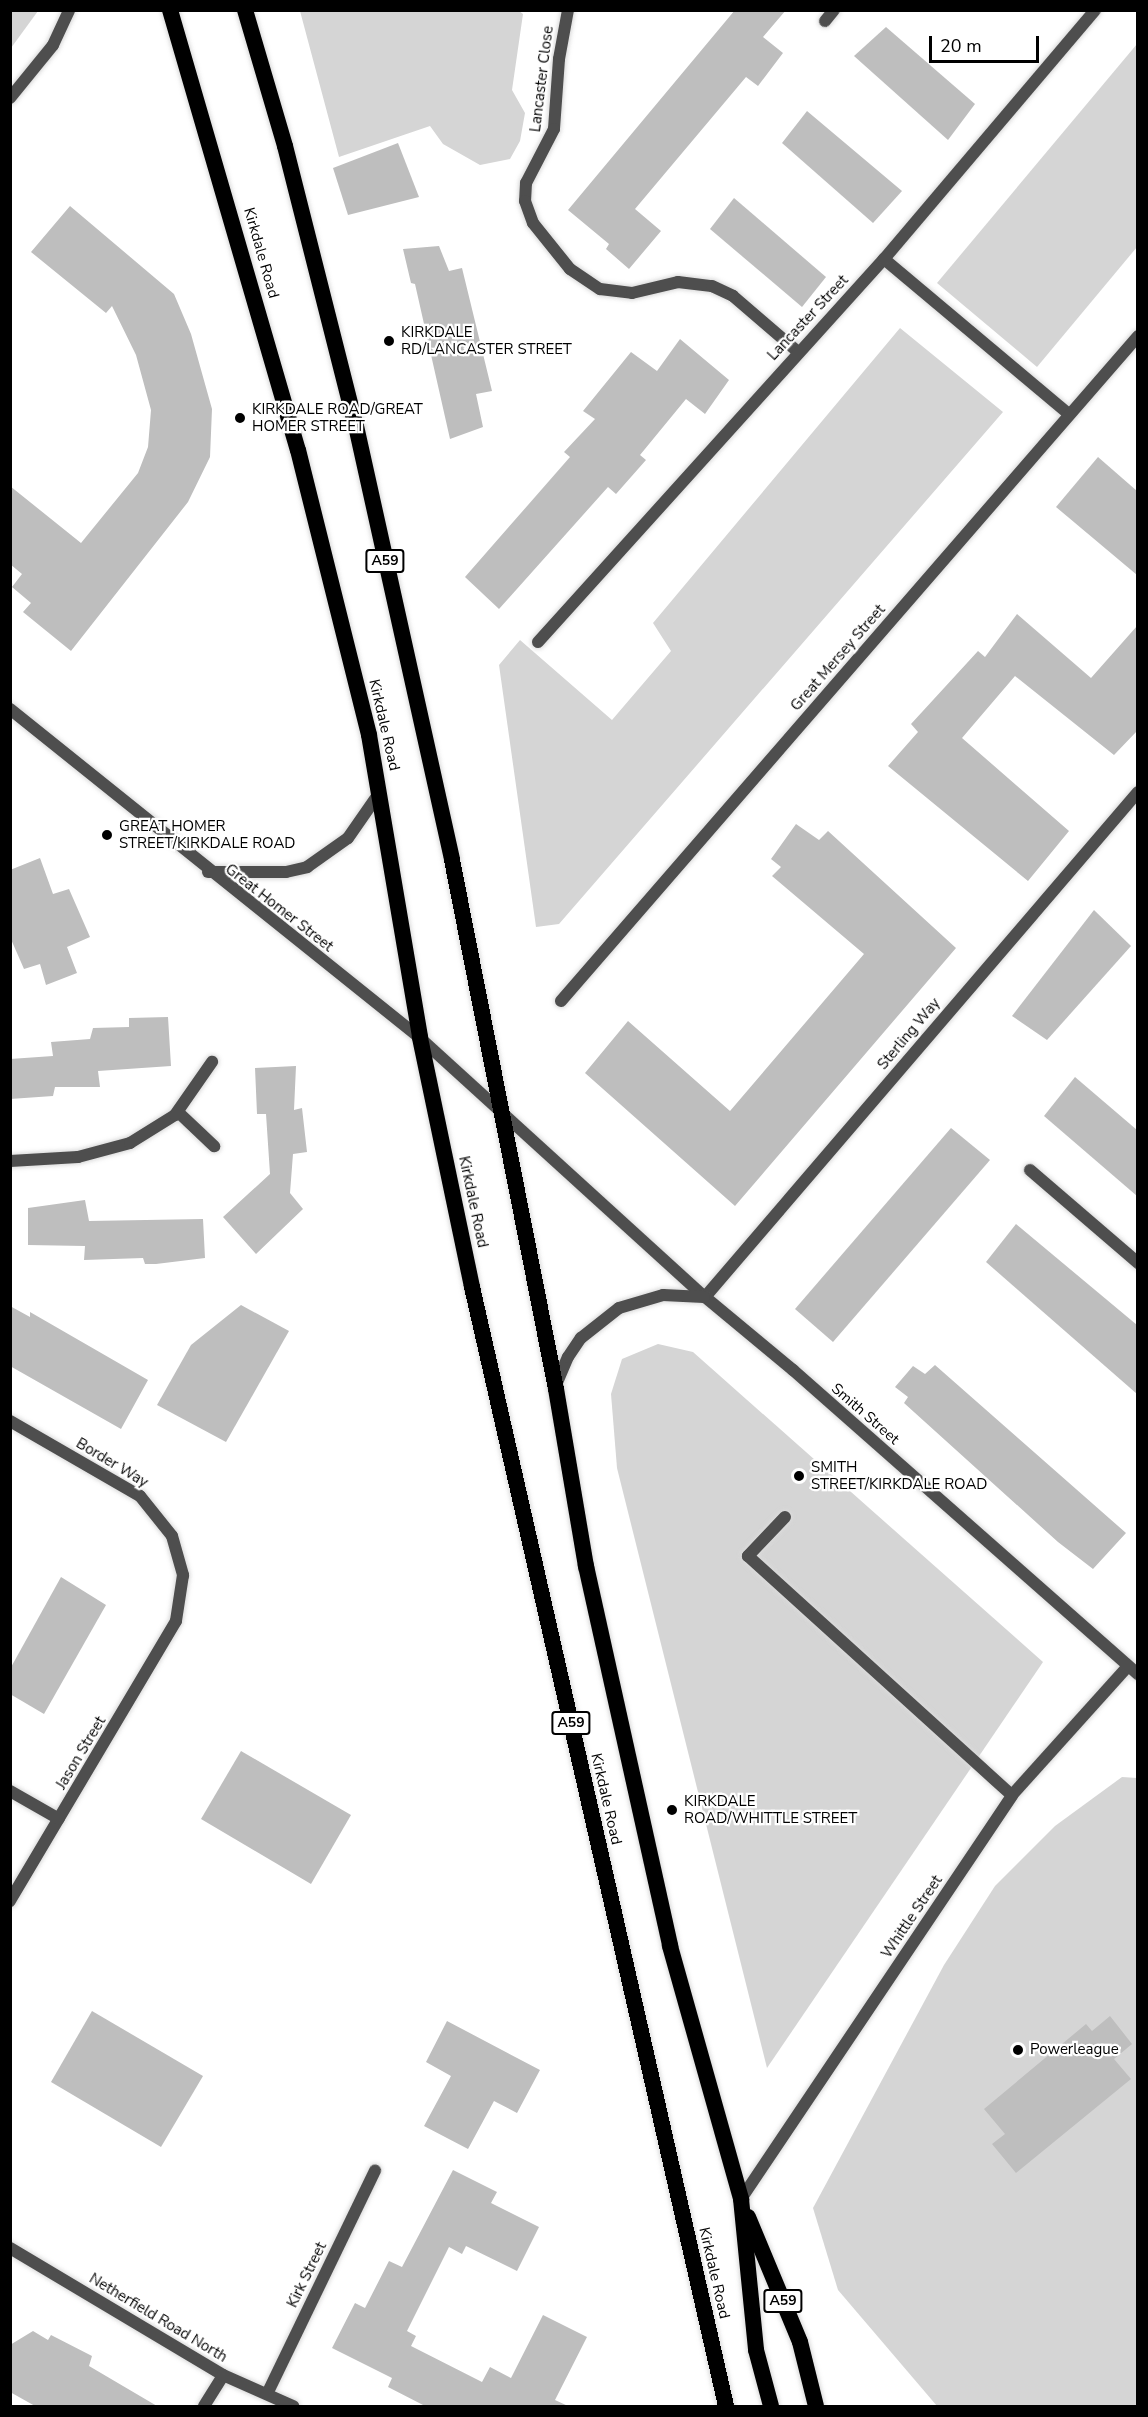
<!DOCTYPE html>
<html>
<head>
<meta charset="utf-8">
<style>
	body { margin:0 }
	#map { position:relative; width:1148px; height:2417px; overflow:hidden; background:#fff; font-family:"Nunito Sans",sans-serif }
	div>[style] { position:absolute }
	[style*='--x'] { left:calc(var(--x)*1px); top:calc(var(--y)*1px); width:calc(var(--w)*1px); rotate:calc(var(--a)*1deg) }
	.green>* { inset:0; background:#d5d5d5 }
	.building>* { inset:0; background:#bebebe }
	.roads { filter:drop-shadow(0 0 2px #dbdbdb) drop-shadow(0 0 2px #dbdbdb) }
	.pedestrian>* { height:12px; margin:-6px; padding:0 6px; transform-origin:6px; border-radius:6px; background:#4e4e4e }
	.minor>* { height:12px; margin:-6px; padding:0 6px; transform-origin:6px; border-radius:6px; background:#4e4e4e }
	.tertiary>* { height:12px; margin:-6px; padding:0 6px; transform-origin:6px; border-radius:6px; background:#4e4e4e }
	.trunk>* { height:16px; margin:-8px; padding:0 8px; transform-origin:8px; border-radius:8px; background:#000 }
	.dots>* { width:16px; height:16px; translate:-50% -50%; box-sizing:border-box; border:3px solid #fff; border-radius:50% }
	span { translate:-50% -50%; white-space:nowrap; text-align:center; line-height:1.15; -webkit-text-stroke:4.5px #fff; paint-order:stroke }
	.shield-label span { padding:2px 4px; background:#fff; border:2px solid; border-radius:4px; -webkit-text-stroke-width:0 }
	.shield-label { font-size:14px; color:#000; font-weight:700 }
	.street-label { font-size:15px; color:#000 }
	.poi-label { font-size:15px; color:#000 }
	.left { translate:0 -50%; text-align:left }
	.frame { position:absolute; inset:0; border:12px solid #000; pointer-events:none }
	.scale { position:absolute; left:929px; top:36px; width:110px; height:27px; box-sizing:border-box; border:3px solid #000; border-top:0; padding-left:8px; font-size:18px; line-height:21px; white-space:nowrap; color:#000; -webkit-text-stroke:4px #fff; paint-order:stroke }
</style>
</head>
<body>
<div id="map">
	<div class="green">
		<div style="clip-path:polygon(11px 10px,38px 11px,11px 48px,10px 11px)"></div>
		<div style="clip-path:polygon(300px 11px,519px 11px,523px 14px,512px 90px,525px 113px,520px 141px,510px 159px,480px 165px,443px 144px,430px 126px,339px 157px)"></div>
		<div style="clip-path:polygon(1137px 44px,1137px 247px,1037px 367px,937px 283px)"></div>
		<div style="clip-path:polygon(900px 328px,1003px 412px,559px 924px,536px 927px,499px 665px,520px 640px,612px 720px,671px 651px,653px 623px)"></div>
		<div style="clip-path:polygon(658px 1344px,693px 1352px,1043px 1662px,767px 2068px,617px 1468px,611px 1394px,622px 1359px)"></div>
		<div style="clip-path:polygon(1122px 1777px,1137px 1778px,1137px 2406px,937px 2406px,838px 2290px,813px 2208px,944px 1965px,995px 1886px,1055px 1826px)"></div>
	</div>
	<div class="building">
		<div style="clip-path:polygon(735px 10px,786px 10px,763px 37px,783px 53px,758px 86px,746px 77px,635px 209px,661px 231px,629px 269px,606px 249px,609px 244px,568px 210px)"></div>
		<div style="clip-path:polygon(886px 27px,975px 104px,948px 140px,854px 56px)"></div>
		<div style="clip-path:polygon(807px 111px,902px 191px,873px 223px,782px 143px)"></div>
		<div style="clip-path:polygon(398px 143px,419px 197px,348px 215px,333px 168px)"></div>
		<div style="clip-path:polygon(734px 198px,826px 277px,802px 307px,710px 229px)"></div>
		<div style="clip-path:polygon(70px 206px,174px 294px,191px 334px,212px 409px,210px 457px,188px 502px,71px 651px,23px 612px,31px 603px,12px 587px,22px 574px,10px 564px,10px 486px,81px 543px,138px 473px,148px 447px,151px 410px,136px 355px,112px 306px,106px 313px,31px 252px)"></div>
		<div style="clip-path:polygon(439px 246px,449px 271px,462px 268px,492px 391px,476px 394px,483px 427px,450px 439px,415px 284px,411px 283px,403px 249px)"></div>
		<div style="clip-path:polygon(680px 339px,729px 380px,705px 414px,686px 399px,640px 455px,646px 460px,616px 494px,608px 487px,499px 609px,465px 577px,570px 457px,564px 452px,595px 419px,583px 411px,631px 352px,657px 371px)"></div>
		<div style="clip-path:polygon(1098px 457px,1137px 491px,1137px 575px,1056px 507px)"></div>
		<div style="clip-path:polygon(1017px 614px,1091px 678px,1137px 626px,1137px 731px,1114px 755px,1015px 676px,962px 738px,1069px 831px,1028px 881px,888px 766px,918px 732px,911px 724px,978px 651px,985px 657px)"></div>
		<div style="clip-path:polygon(796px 824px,819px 840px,828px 831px,956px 948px,735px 1206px,585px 1073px,628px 1021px,730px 1111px,864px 954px,772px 876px,781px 867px,771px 859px)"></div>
		<div style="clip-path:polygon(40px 858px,53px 894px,69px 889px,90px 937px,67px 947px,77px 973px,46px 985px,40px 964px,24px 969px,10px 937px,10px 870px)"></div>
		<div style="clip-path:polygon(1094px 910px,1131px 946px,1047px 1040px,1012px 1016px)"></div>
		<div style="clip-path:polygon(168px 1017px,171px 1066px,98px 1071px,100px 1087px,55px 1087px,53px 1096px,10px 1099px,10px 1059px,53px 1056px,51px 1042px,90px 1039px,93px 1028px,129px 1027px,129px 1018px)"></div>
		<div style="clip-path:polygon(296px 1066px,294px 1110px,302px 1108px,307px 1152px,293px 1154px,290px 1193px,303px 1209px,256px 1254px,223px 1217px,270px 1174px,266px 1114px,257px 1114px,255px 1068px)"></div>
		<div style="clip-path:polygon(1075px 1077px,1137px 1130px,1137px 1196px,1044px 1116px)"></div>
		<div style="clip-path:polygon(951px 1128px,990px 1160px,833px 1342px,795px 1309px)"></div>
		<div style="clip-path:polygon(85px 1200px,89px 1221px,203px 1219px,205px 1258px,156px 1264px,145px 1264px,143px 1258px,84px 1260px,85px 1246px,28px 1245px,28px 1208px)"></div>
		<div style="clip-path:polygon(1016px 1224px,1137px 1325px,1137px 1394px,986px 1262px)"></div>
		<div style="clip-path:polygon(241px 1305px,289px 1331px,226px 1442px,157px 1405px,191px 1345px)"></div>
		<div style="clip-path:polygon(10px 1306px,30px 1317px,30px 1312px,148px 1380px,121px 1429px,10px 1366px)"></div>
		<div style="clip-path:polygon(935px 1365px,1126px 1533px,1093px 1569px,1058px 1542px,904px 1403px,908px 1397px,895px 1387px,913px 1366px,925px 1374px)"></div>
		<div style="clip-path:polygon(61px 1577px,106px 1605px,44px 1714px,10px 1694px,10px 1669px)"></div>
		<div style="clip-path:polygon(241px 1751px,351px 1815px,311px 1884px,201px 1819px)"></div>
		<div style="clip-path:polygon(92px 2011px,203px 2076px,161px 2147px,51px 2082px)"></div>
		<div style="clip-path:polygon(1110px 2016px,1132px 2044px,1114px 2059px,1131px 2079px,1016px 2173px,992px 2144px,1005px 2134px,984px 2109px,1086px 2024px,1092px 2031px)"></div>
		<div style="clip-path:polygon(447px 2021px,540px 2070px,517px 2113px,494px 2101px,468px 2149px,424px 2126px,451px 2076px,426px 2062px)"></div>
		<div style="clip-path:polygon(453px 2170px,497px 2192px,491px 2203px,539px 2227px,517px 2271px,466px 2246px,462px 2254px,449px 2247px,407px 2331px,416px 2336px,411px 2346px,482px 2382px,490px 2367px,511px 2378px,543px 2315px,587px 2337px,555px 2400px,568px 2406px,425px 2406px,388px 2387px,392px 2378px,332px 2348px,355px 2303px,365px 2308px,389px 2261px,402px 2267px)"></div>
		<div style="clip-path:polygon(33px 2331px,48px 2340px,51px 2335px,92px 2356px,89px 2366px,157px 2406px,35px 2406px,10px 2392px,10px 2345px)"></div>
	</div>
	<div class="roads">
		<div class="pedestrian">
			<div style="--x:1030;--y:1170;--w:143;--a:40.7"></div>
		</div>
		<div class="minor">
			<div style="--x:568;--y:10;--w:50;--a:100.4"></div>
			<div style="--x:559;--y:59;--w:70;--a:94.1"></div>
			<div style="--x:554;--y:129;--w:61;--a:117.4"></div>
			<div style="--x:526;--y:183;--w:18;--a:93"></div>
			<div style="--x:525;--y:201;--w:23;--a:70"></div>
			<div style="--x:533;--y:223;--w:59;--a:51.2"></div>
			<div style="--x:570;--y:269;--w:36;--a:34"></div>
			<div style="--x:600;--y:289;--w:32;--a:7"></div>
			<div style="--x:632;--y:293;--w:47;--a:-13.4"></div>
			<div style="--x:678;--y:282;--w:34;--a:7"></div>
			<div style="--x:712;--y:286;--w:23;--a:25"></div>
			<div style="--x:733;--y:296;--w:84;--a:40.7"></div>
			<div style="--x:825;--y:21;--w:14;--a:-51"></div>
			<div style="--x:10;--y:98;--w:68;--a:-50.9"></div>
			<div style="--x:53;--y:45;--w:38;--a:-65"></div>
			<div style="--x:884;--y:259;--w:241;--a:40"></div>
			<div style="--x:538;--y:642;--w:516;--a:-47.91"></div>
			<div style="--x:884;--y:259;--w:326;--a:-49.7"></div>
			<div style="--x:561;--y:1001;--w:880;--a:-49.05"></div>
			<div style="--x:178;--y:1112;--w:50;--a:43.4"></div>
			<div style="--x:10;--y:1161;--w:68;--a:-3.4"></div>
			<div style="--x:78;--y:1157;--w:54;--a:-15.1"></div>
			<div style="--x:130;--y:1143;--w:53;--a:-31.9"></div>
			<div style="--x:175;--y:1115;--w:65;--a:-55.1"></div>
			<div style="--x:705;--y:1297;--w:665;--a:-49.39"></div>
			<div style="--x:10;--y:1421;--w:150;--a:30"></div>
			<div style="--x:140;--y:1496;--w:51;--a:51.3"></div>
			<div style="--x:172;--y:1536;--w:41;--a:74.2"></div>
			<div style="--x:183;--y:1575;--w:47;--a:98.7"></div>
			<div style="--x:176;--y:1621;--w:326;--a:120.7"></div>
			<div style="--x:785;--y:1517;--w:54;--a:133.5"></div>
			<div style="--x:748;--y:1556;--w:356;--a:42.2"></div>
			<div style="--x:10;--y:1791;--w:56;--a:29.7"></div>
			<div style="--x:741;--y:2199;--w:486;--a:-56.1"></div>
			<div style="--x:1012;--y:1795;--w:173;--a:-48"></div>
			<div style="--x:268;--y:2392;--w:246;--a:-64.2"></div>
			<div style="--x:204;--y:2406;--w:36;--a:-58"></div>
		</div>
		<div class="tertiary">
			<div style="--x:10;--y:709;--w:526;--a:38.74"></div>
			<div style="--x:420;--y:1038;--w:385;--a:42.3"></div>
			<div style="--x:705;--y:1297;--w:114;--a:39.7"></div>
			<div style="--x:793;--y:1370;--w:460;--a:41.4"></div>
			<div style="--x:208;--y:872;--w:78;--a:0"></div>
			<div style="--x:286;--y:872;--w:22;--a:-13"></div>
			<div style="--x:307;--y:867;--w:50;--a:-35.3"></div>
			<div style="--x:348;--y:838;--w:56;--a:-55.2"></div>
			<div style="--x:556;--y:1385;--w:30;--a:-67"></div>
			<div style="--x:568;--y:1357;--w:23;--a:-56"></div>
			<div style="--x:581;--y:1338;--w:48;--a:-38.3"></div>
			<div style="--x:619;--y:1308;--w:46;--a:-16.5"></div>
			<div style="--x:663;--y:1295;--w:41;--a:2.8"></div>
			<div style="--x:10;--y:2248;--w:248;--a:30.8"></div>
			<div style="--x:223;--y:2375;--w:77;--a:23.9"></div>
		</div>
		<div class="trunk">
			<div style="--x:170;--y:10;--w:458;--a:73.8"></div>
			<div style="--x:298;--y:450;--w:294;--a:76"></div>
			<div style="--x:369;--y:735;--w:307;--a:80.4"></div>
			<div style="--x:420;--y:1038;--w:254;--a:78.2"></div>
			<div style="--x:472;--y:1287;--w:1147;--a:77.21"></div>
			<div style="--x:245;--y:10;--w:142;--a:73.6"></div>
			<div style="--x:285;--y:146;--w:289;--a:75.8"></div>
			<div style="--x:356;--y:426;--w:444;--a:77.5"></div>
			<div style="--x:452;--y:860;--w:539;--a:78.88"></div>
			<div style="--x:556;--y:1389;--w:180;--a:80.4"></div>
			<div style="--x:586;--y:1566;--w:389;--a:77.5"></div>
			<div style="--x:670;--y:1946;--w:263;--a:74.3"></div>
			<div style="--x:741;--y:2199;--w:152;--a:84.3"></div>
			<div style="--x:756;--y:2350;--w:58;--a:75"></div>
			<div style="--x:748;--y:2217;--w:135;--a:67.4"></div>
			<div style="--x:800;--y:2342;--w:66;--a:76"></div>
		</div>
	</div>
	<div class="dots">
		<div style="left:389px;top:341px;background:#000"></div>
		<div style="left:240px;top:418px;background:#000"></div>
		<div style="left:107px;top:835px;background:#000"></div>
		<div style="left:799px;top:1476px;background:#000"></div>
		<div style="left:672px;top:1810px;background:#000"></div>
		<div style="left:1018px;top:2050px;background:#000"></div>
	</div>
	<div class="shield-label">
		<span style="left:385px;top:561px">A59</span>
		<span style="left:571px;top:1723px">A59</span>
		<span style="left:783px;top:2301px">A59</span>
	</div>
	<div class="street-label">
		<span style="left:542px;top:79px;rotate:-83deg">Lancaster Close</span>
		<span style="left:261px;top:253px;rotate:74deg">Kirkdale Road</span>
		<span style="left:808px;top:318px;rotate:-47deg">Lancaster Street</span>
		<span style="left:838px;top:658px;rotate:-49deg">Great Mersey Street</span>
		<span style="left:384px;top:725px;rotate:77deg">Kirkdale Road</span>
		<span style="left:279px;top:908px;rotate:38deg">Great Homer Street</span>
		<span style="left:909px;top:1034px;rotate:-50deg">Sterling Way</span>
		<span style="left:473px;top:1202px;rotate:78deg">Kirkdale Road</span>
		<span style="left:865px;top:1414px;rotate:41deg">Smith Street</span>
		<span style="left:112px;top:1463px;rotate:31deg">Border Way</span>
		<span style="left:81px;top:1753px;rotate:-59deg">Jason Street</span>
		<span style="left:606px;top:1799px;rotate:77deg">Kirkdale Road</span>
		<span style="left:912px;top:1917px;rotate:-56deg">Whittle Street</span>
		<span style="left:714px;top:2273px;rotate:77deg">Kirkdale Road</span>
		<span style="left:307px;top:2275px;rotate:-64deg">Kirk Street</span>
		<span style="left:158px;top:2318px;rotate:31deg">Netherfield Road North</span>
	</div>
	<div class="poi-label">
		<span class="left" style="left:401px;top:341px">KIRKDALE<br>RD/LANCASTER STREET</span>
		<span class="left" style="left:252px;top:418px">KIRKDALE ROAD/GREAT<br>HOMER STREET</span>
		<span class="left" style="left:119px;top:835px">GREAT HOMER<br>STREET/KIRKDALE ROAD</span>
		<span class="left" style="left:811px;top:1476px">SMITH<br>STREET/KIRKDALE ROAD</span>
		<span class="left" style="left:684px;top:1810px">KIRKDALE<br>ROAD/WHITTLE STREET</span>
		<span class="left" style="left:1030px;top:2050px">Powerleague</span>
	</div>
	<div class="frame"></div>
	<div class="scale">20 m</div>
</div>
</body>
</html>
